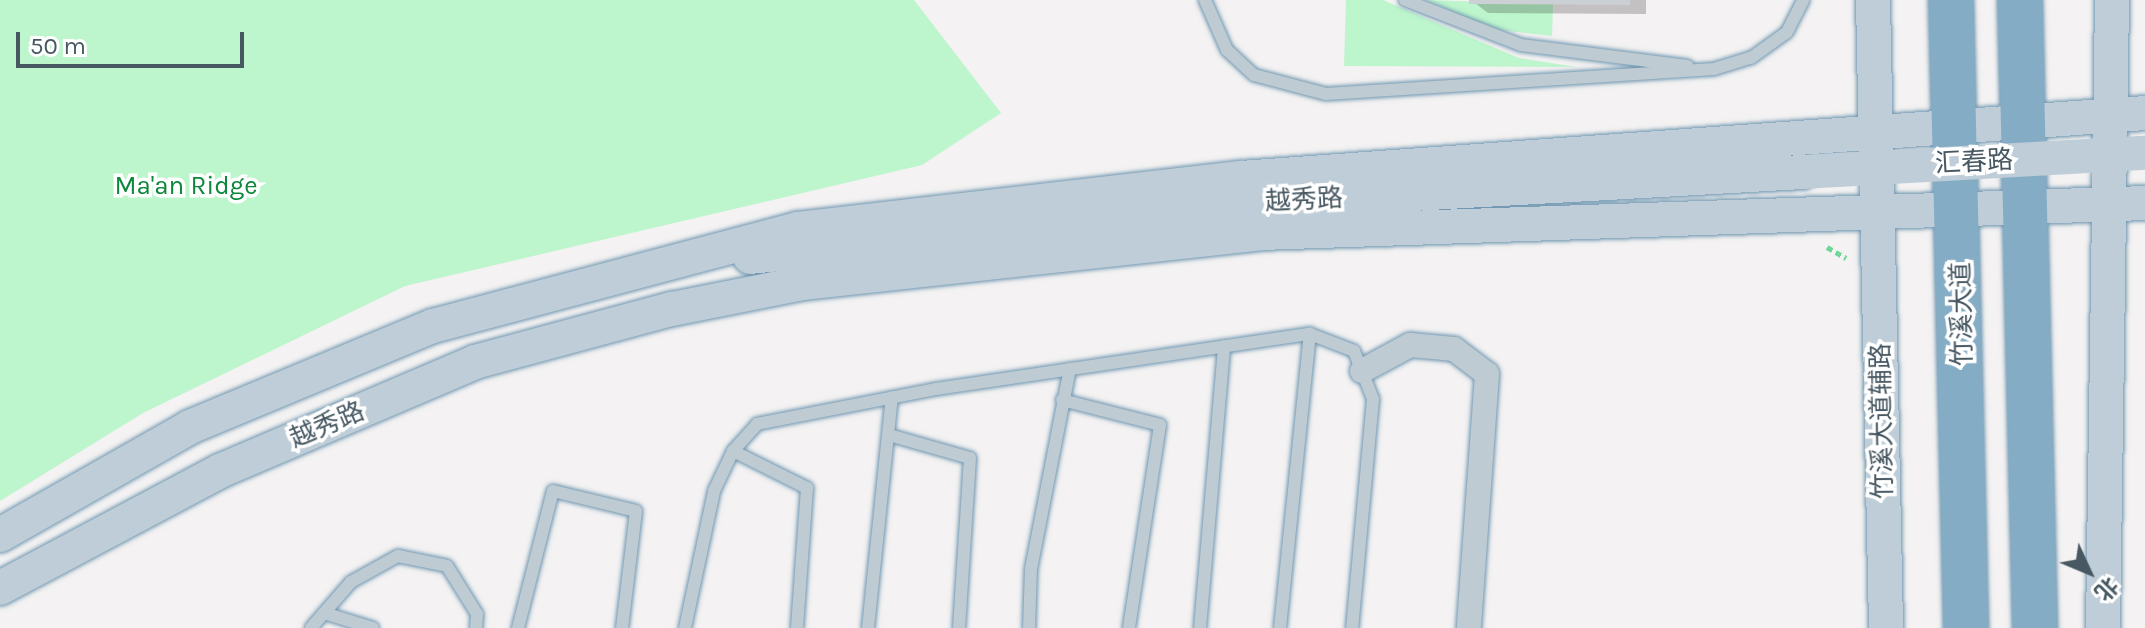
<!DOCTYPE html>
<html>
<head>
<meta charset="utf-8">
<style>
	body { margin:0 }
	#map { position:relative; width:2145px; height:628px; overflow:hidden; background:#f4f2f2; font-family:Karla,"Noto Sans SC",sans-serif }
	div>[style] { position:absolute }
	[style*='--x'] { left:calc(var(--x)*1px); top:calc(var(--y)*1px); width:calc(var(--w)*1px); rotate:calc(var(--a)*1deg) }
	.green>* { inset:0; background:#bdf5cc }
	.shadow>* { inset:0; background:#0003 }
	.building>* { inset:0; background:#cbd0d4 }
	.path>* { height:5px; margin-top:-2.5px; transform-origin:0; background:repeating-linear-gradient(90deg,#71d798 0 6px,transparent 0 10px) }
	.roads { filter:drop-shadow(0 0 2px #7097b1) drop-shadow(0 0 2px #7097b1) }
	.lane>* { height:12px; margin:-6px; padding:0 6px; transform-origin:6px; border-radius:6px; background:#becbd2 }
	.street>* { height:24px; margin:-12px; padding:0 12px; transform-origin:12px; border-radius:12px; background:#becbd2 }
	.secondary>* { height:34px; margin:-17px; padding:0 17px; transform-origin:17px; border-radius:17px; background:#becdd7 }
	.highway>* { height:44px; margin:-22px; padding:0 22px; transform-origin:22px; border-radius:22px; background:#85acc5 }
	.secondary-bridge>* { height:34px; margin:-17px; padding:0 17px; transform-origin:17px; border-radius:17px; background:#becdd7 }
	span { translate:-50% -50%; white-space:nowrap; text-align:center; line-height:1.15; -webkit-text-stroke:7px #fff; paint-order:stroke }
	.street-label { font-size:26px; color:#475862 }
	.park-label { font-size:26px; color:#0d873c }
	.north { position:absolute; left:2049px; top:532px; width:80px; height:80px; -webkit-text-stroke:6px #fff; paint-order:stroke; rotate:134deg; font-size:22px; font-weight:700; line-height:32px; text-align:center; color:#475862 }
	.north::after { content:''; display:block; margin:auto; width:28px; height:36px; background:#475862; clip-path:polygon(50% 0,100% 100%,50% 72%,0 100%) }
	.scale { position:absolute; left:16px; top:32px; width:228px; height:36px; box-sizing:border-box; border:4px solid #475862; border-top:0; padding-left:10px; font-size:24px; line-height:28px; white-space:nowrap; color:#475862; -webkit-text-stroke:6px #fff; paint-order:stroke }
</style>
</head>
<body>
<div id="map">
	<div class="green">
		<div style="clip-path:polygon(0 0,914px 0,1001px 113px,922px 165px,405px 286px,143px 413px,0 501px)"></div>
		<div style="clip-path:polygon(1346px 0,1383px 0,1519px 58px,1576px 67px,1344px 66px)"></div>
		<div style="clip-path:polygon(1427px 0,1553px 4px,1552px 36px,1493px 29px)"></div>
	</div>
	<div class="shadow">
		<div style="clip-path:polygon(1471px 0,1646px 0,1646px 14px,1488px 13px)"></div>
	</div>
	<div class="building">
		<div style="clip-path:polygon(1469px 0,1630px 0,1630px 5px,1469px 4px)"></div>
	</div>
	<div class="path">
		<div style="--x:1827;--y:247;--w:22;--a:30"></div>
	</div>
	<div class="roads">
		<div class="lane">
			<div style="--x:1205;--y:0;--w:55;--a:66.3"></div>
			<div style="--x:1227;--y:50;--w:37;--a:43"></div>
			<div style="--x:1254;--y:75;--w:74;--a:14.8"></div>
			<div style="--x:1326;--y:94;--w:389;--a:-3.7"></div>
			<div style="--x:1714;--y:69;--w:39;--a:-17"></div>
			<div style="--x:1751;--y:58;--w:44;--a:-35.8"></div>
			<div style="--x:1787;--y:32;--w:36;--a:-63"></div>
			<div style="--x:1405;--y:0;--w:124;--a:21.2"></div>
			<div style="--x:1521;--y:45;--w:168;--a:7.2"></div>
			<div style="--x:1062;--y:400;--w:101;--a:14.3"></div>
			<div style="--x:1160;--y:425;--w:205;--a:98.7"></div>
			<div style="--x:889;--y:435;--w:84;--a:15.9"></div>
			<div style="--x:970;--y:458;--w:170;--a:93.7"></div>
			<div style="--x:733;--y:451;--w:83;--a:26.6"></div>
			<div style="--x:807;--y:488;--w:140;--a:94.1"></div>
			<div style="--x:324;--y:613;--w:51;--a:17"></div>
			<div style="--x:311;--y:628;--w:61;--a:-49"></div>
			<div style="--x:351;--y:582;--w:54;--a:-29"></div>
			<div style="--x:398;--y:556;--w:50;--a:11.5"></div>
			<div style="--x:447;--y:566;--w:57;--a:58"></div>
			<div style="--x:477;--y:614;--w:14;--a:94"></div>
			<div style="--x:518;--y:628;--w:141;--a:-75.7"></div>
			<div style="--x:553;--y:491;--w:85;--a:13.5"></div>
			<div style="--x:636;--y:511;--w:118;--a:96.8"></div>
			<div style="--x:685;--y:628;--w:140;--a:-78"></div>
			<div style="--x:714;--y:491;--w:44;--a:-64.6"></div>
			<div style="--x:733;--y:451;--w:36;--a:-48"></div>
			<div style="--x:757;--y:424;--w:182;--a:-11.1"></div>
			<div style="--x:936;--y:389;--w:378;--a:-8.4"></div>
			<div style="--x:1310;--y:334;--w:47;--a:21.1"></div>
			<div style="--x:1354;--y:351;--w:52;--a:68.4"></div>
			<div style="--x:1373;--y:399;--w:230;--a:95.2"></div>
			<div style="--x:868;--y:628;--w:232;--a:-84.1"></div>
			<div style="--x:1029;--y:628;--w:59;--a:-88.1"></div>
			<div style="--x:1031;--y:569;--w:204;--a:-79"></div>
			<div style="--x:1200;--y:628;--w:283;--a:-85.1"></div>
			<div style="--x:1280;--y:628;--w:296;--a:-84.2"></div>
		</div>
		<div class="street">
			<div style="--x:1362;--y:371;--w:55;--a:-28.4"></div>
			<div style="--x:1410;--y:345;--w:44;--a:5.2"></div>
			<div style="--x:1454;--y:349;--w:41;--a:37.1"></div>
			<div style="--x:1487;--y:374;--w:255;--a:94.1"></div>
		</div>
		<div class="secondary">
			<div style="--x:1873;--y:0;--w:628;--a:88.81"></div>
			<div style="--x:750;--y:257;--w:487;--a:-6.2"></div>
			<div style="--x:1234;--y:204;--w:569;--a:-3.22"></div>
			<div style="--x:0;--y:535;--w:219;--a:-29.6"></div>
			<div style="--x:190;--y:427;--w:263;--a:-22.6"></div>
			<div style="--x:433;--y:326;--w:378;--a:-14.9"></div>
			<div style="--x:798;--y:229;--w:446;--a:-6.6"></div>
			<div style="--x:1241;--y:178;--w:906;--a:-4.11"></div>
			<div style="--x:0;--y:588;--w:249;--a:-28"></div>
			<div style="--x:220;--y:471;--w:277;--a:-23.1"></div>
			<div style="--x:475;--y:362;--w:204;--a:-15.1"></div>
			<div style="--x:672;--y:309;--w:134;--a:-11.2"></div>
			<div style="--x:803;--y:283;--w:460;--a:-6.2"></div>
			<div style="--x:1260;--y:233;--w:886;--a:-1.94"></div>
			<div style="--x:2103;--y:628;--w:628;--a:-89.18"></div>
		</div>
		<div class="highway">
			<div style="--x:1951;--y:0;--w:628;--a:88.63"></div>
			<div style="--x:2020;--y:0;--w:628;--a:88.63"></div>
		</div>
	</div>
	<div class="secondary-bridge">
		<div style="--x:1802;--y:172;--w:344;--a:-3.2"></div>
	</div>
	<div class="street-label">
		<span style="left:1974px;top:162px;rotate:-3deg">汇春路</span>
		<span style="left:1304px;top:200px;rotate:-3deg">越秀路</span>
		<span style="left:1962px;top:314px;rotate:-91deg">竹溪大道</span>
		<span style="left:1882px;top:421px;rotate:-91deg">竹溪大道辅路</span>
		<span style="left:327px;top:425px;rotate:-23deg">越秀路</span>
	</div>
	<div class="park-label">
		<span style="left:186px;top:186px">Ma'an Ridge</span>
	</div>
	<div class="north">北</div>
	<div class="scale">50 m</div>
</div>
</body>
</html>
